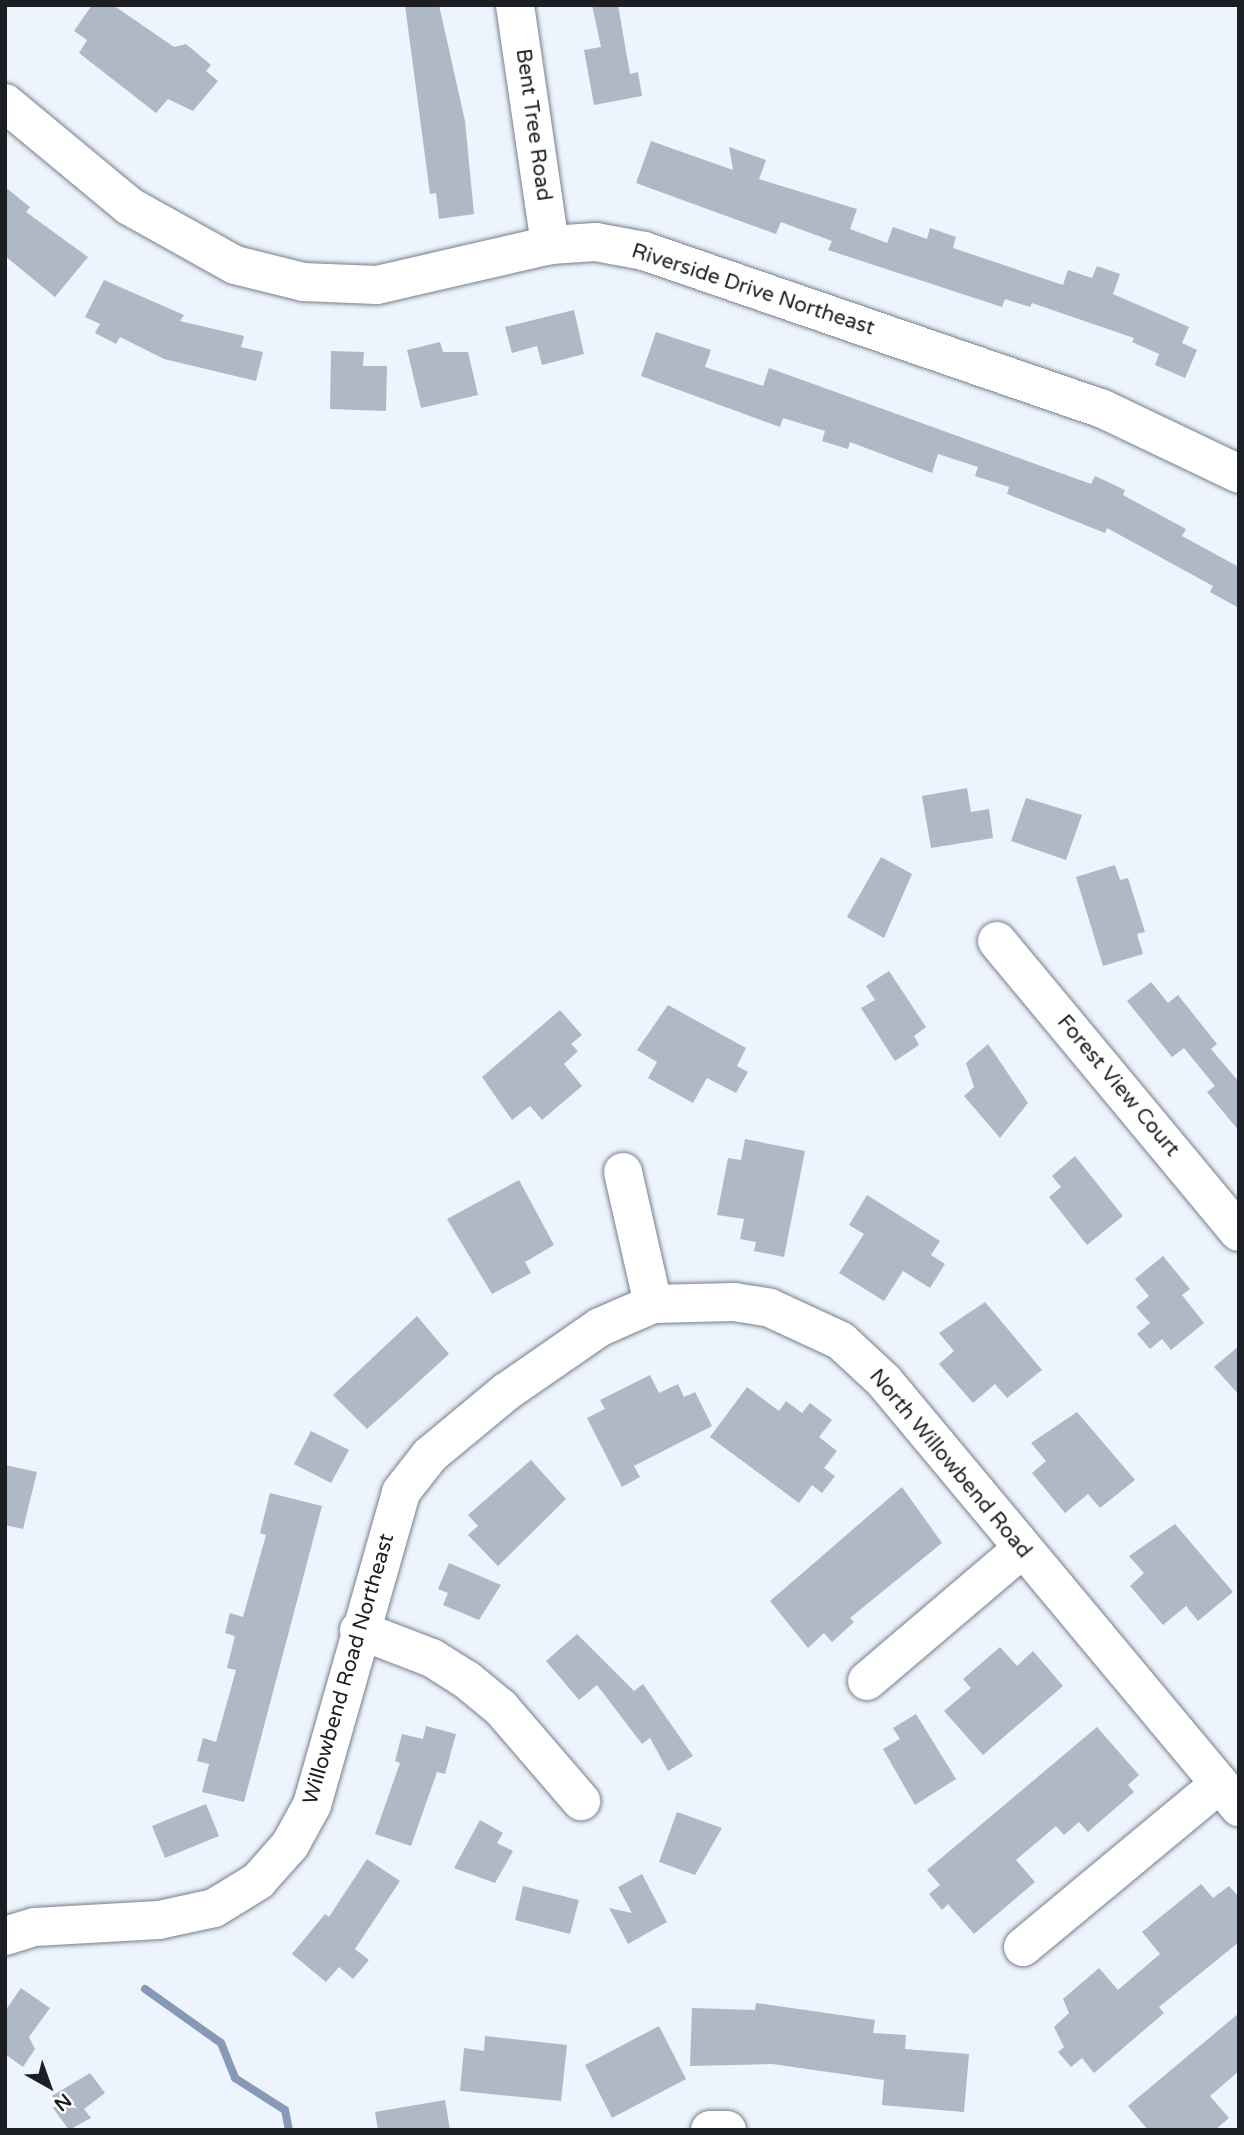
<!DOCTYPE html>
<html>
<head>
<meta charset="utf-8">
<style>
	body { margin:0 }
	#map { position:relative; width:1244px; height:2135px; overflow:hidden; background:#edf4fd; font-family:"Varela Round",sans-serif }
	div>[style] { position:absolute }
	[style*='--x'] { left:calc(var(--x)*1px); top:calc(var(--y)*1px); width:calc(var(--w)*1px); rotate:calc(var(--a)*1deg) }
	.stream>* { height:8px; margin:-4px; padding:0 4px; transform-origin:4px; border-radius:4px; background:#869ab6 }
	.building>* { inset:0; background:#aeb8c7 }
	.roads { filter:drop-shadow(0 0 2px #767f8c) drop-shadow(0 0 2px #767f8c) }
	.minor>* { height:38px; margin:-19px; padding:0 19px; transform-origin:19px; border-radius:19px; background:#fff }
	span { translate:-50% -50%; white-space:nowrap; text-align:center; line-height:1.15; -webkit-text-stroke:7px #fff; paint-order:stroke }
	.street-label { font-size:21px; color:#1b1f24 }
	.frame { position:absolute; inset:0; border:7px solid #1b1f24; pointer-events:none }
	.north { position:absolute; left:14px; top:2051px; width:70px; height:70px; -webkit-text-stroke:5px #fff; paint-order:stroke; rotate:140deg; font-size:19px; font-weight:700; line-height:28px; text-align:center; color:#1b1f24 }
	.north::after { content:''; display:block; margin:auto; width:24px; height:32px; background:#1b1f24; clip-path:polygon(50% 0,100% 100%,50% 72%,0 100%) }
</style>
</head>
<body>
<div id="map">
	<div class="stream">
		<div style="--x:145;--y:1989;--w:93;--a:35.4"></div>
		<div style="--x:221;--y:2043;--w:38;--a:68"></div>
		<div style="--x:235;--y:2078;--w:59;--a:32.6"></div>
		<div style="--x:285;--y:2110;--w:20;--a:79"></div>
	</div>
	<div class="building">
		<div style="clip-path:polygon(92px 5px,113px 5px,174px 47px,186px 44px,211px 65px,206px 71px,218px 81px,193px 111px,168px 99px,156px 113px,79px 53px,87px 40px,74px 31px)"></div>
		<div style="clip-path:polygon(405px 5px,439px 5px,465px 121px,474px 214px,439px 219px,436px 193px,430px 194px)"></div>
		<div style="clip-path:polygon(592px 5px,618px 5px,630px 74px,638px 72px,642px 96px,594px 105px,584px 50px,601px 47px)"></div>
		<div style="clip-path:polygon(651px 141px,733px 170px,729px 147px,766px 160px,759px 179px,857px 209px,850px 229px,887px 243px,893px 227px,927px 239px,930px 228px,956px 237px,953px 248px,1063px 285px,1068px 270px,1092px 278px,1097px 266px,1120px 274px,1113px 294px,1189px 327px,1182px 343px,1197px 350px,1185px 378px,1155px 365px,1159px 354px,1132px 342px,1134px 338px,1032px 303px,1030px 307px,1005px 299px,1002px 307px,828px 250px,832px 241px,781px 222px,776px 234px,636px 183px)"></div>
		<div style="clip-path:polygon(5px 187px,30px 207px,26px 212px,88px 257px,55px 297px,5px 256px)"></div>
		<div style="clip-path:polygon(104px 280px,184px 315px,180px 321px,244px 336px,241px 347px,263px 352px,256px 381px,164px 359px,120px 337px,116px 344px,95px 333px,100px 324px,85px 317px)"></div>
		<div style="clip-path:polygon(574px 310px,584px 354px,542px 365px,537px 346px,512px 353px,505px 327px)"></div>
		<div style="clip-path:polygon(656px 332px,711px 350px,705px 367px,763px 386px,769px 368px,1091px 484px,1095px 476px,1125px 490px,1123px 495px,1186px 529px,1182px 536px,1239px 567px,1239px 608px,1210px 592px,1213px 586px,1107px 528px,1105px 533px,1007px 494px,1009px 487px,975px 476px,978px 467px,938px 454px,932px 473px,850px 442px,848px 449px,822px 441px,825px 431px,783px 418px,780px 427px,641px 376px)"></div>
		<div style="clip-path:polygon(440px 342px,443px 352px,468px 352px,478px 395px,421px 408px,407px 350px)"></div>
		<div style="clip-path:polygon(331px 351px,364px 352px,363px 366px,387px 366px,386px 411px,330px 409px)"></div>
		<div style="clip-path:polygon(967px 788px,971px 812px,989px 809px,993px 838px,931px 848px,922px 796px)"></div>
		<div style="clip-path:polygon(1026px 798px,1082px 815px,1066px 860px,1011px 841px)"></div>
		<div style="clip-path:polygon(881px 857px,912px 874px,884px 938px,847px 917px)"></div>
		<div style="clip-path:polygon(1115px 865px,1120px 880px,1128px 878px,1145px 932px,1137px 934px,1143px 954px,1103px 966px,1076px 877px)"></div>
		<div style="clip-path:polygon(889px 971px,926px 1027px,914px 1036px,919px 1045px,895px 1061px,861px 1008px,875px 1000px,866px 986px)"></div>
		<div style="clip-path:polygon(1151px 982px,1168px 1003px,1178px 995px,1217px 1044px,1211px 1049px,1239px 1082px,1239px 1131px,1207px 1092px,1215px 1086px,1184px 1048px,1172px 1057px,1127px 1001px)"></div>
		<div style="clip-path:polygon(668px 1005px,746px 1048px,737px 1066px,748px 1072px,736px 1093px,707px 1078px,693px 1103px,648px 1078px,657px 1062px,637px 1050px)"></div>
		<div style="clip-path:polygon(560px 1010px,582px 1035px,571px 1044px,578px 1051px,564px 1064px,582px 1086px,542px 1120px,530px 1106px,512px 1120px,482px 1077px)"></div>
		<div style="clip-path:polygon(988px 1044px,1028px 1103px,1000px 1138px,964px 1096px,974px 1087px,966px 1063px)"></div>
		<div style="clip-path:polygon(745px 1139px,805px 1151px,784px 1257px,754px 1251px,756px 1242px,740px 1239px,744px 1219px,717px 1215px,728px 1158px,741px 1160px)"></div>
		<div style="clip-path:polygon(1075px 1156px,1123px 1216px,1087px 1245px,1049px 1197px,1061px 1187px,1052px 1176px)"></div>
		<div style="clip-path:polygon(519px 1180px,554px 1245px,525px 1262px,531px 1273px,492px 1294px,447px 1219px)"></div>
		<div style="clip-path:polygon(867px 1195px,940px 1241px,931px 1255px,945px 1264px,930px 1288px,903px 1271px,884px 1301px,839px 1273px,864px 1234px,849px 1225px)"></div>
		<div style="clip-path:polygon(1163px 1256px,1190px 1289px,1182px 1295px,1204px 1323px,1171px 1350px,1162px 1339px,1150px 1349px,1137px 1334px,1150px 1323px,1136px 1307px,1149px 1296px,1135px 1279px)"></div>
		<div style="clip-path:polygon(985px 1302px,1042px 1370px,1007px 1398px,995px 1384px,973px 1403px,939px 1364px,954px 1351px,939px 1333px)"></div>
		<div style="clip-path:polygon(417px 1316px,449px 1354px,367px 1429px,333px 1395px)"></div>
		<div style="clip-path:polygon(1239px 1346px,1239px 1395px,1214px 1367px)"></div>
		<div style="clip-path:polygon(650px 1375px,659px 1393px,678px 1384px,684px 1397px,695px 1392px,712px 1426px,634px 1466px,640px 1477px,622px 1487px,587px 1418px,605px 1409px,600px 1400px)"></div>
		<div style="clip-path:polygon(747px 1387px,779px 1411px,786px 1401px,802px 1413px,810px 1403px,832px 1420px,819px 1437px,837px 1451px,824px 1468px,835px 1476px,822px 1493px,812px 1485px,799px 1503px,710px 1437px)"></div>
		<div style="clip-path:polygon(1077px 1412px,1135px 1480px,1100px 1508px,1088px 1494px,1065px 1513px,1032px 1473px,1046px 1461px,1031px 1443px)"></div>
		<div style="clip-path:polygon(311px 1431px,349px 1450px,331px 1483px,294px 1464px)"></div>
		<div style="clip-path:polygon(531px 1460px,566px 1499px,498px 1566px,468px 1535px,478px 1526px,468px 1515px)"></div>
		<div style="clip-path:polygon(5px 1465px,37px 1472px,23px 1529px,5px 1525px)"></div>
		<div style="clip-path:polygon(902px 1487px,942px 1543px,850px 1618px,854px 1622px,832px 1642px,824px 1633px,808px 1648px,770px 1601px)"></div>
		<div style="clip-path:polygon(270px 1493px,322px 1506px,244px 1802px,202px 1792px,209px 1764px,197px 1761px,203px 1738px,216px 1742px,236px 1670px,227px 1668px,235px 1636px,225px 1633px,230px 1613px,243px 1617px,266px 1535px,260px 1533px)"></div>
		<div style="clip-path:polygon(1175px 1524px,1233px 1592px,1198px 1621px,1186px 1606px,1163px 1625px,1130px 1586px,1144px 1573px,1129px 1556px)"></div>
		<div style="clip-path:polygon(449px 1563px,501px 1585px,479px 1620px,443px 1605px,448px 1593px,438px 1589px)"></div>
		<div style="clip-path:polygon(577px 1634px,634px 1691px,643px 1684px,693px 1756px,668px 1771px,650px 1738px,642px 1744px,597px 1685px,579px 1700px,546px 1661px)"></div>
		<div style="clip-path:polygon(1000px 1647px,1017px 1666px,1033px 1651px,1063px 1686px,983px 1755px,944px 1711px,971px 1688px,963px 1679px)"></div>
		<div style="clip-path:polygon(916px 1714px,956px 1779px,915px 1805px,883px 1749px,900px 1739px,893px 1728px)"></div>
		<div style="clip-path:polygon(426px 1726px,456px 1734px,445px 1774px,437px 1772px,411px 1846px,375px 1834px,400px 1763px,395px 1761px,402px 1734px,423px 1739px)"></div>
		<div style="clip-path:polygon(1097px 1727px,1139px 1775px,1128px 1785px,1134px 1792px,1088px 1832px,1079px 1822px,1064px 1835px,1056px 1826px,1016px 1860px,1035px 1882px,974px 1934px,948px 1904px,942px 1910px,929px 1894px,940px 1885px,927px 1870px)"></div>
		<div style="clip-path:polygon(206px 1804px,219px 1836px,165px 1858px,152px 1826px)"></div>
		<div style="clip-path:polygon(677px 1812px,722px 1828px,695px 1875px,659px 1862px)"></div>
		<div style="clip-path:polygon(480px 1820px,503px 1833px,497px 1843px,513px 1851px,495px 1883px,454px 1868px)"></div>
		<div style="clip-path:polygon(367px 1859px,400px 1881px,355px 1949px,369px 1960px,353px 1979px,339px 1967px,326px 1982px,292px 1954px,325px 1914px,329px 1917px)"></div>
		<div style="clip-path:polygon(642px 1874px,667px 1922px,628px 1944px,609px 1908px,632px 1913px,618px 1887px)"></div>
		<div style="clip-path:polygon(1201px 1884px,1213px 1898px,1229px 1886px,1239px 1897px,1239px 1942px,1159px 2007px,1164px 2013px,1094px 2073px,1082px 2058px,1071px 2067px,1058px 2052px,1064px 2047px,1054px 2027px,1069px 2013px,1063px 1999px,1099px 1968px,1118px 1990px,1160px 1954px,1142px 1932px)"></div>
		<div style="clip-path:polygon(523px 1886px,579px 1900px,570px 1934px,515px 1920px)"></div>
		<div style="clip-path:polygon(21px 1988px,50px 2008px,29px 2037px,35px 2049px,23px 2067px,5px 2054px,5px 2011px)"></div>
		<div style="clip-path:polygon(756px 2003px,875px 2020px,873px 2033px,906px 2035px,905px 2049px,969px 2054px,964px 2112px,882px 2105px,884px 2080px,772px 2064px,690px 2066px,692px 2008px,755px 2010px)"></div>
		<div style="clip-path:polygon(1239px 2013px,1239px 2071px,1210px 2096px,1229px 2118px,1215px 2130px,1148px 2130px,1128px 2106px)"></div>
		<div style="clip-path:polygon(659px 2026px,686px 2079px,612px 2118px,585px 2065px)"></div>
		<div style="clip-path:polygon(485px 2036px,567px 2045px,561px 2101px,460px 2091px,464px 2048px,484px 2051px)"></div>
		<div style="clip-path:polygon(90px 2073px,105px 2093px,84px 2109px,91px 2118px,69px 2130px,53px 2108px,58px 2104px,52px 2096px)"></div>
		<div style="clip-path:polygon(445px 2100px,450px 2130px,378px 2130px,375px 2112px)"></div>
	</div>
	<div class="roads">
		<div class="minor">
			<div style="--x:515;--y:5;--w:243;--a:81.7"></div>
			<div style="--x:5;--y:103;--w:161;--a:39.7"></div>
			<div style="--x:129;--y:206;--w:121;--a:29.1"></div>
			<div style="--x:235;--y:265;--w:70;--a:14"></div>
			<div style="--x:303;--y:282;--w:74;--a:2.3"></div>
			<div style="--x:377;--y:285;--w:178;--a:-13"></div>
			<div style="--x:550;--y:245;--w:46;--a:-3.7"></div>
			<div style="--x:596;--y:242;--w:49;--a:10.6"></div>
			<div style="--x:644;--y:251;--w:485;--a:19"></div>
			<div style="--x:1103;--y:409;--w:151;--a:25.5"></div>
			<div style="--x:997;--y:941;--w:378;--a:50.3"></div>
			<div style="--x:623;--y:1172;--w:135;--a:77.2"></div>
			<div style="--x:359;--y:1630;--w:78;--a:21"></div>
			<div style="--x:432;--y:1658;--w:41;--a:32.2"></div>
			<div style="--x:467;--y:1680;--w:44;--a:39.5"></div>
			<div style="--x:501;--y:1708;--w:123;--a:49.3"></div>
			<div style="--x:867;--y:1681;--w:202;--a:-40.4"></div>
			<div style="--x:5;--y:1936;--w:31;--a:-17"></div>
			<div style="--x:35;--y:1927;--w:124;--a:-3.2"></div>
			<div style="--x:159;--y:1920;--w:56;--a:-12.3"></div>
			<div style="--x:214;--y:1908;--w:52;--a:-31.5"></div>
			<div style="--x:258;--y:1881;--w:48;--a:-48.4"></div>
			<div style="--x:290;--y:1845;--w:46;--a:-61.2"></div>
			<div style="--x:312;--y:1805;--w:325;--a:-74.1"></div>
			<div style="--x:401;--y:1492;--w:47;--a:-51.9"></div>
			<div style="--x:430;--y:1455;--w:99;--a:-39.7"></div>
			<div style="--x:506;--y:1392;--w:114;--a:-34.7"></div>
			<div style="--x:600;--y:1327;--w:58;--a:-23.5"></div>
			<div style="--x:653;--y:1304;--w:81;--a:-1.4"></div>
			<div style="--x:734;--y:1302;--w:36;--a:9"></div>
			<div style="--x:770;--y:1308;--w:78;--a:24.9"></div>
			<div style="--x:841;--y:1341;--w:59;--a:42.9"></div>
			<div style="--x:884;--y:1381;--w:555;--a:50.19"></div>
			<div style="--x:1023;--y:1947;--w:255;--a:-39.7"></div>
			<div style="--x:710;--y:2130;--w:17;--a:0"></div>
		</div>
	</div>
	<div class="street-label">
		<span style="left:533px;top:125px;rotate:82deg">Bent Tree Road</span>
		<span style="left:753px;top:290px;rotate:18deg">Riverside Drive Northeast</span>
		<span style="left:1118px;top:1086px;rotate:50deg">Forest View Court</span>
		<span style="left:950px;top:1464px;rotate:50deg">North Willowbend Road</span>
		<span style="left:349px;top:1669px;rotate:-74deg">Willowbend Road Northeast</span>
	</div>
	<div class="frame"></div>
	<div class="north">N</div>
</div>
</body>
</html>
